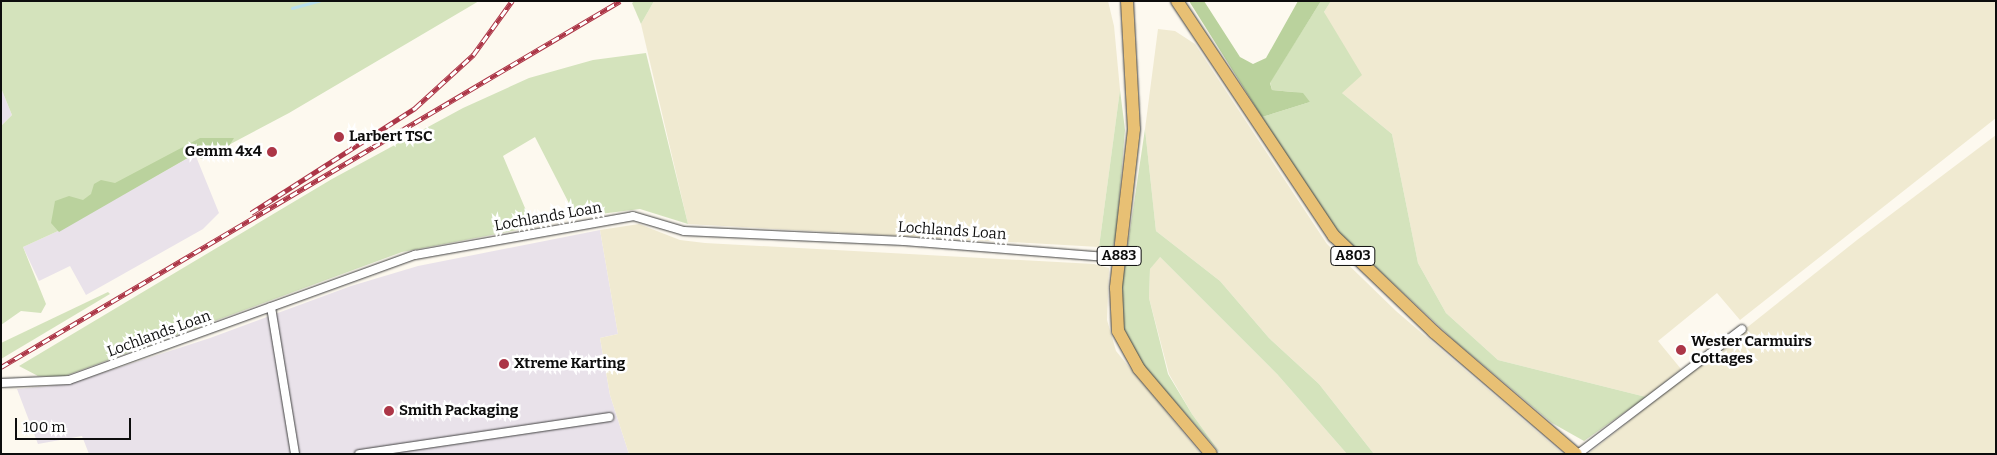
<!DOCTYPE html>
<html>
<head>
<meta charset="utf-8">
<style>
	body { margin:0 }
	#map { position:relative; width:1997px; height:455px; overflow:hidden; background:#fdf9ef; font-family:Bitter,serif }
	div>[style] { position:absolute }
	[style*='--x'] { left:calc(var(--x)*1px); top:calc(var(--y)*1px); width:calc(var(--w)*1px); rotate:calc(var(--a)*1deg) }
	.industrial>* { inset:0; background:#e9e2ea }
	.farmland>* { inset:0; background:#f0ead1 }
	.green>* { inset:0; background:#d4e3bc }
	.forest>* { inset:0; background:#bad29d }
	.stream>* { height:2.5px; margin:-1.25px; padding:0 1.25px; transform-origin:1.25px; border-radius:1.25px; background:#b9e0ee }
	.roads { filter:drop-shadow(0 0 1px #404040) drop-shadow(0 0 1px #404040) }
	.minor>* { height:8px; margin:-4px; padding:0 4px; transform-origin:4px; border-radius:4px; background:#fff }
	.primary>* { height:12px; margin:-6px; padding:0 6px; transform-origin:6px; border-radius:6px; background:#e8c074 }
	.rail>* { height:4.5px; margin-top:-2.25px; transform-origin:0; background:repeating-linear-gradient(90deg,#fff 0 8px,#ac3647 0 16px); box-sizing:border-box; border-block:1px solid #ac3647 }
	.dots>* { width:14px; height:14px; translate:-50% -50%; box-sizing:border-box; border:2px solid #fff; border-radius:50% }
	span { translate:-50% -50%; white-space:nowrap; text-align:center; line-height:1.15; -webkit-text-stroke:5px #fff; paint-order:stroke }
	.shield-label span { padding:1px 4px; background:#fff; border:1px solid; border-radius:4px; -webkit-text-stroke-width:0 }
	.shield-label { font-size:14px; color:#0d0d0d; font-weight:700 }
	.poi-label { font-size:15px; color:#0d0d0d; font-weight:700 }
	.left { translate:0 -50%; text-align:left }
	.right { translate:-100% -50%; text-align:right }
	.street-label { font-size:15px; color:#0d0d0d }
	.frame { position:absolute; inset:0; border:2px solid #0d0d0d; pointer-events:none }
	.scale { position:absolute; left:15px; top:418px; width:116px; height:22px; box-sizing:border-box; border:2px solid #0d0d0d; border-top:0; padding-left:6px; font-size:15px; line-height:18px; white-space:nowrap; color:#0d0d0d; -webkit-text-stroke:4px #fff; paint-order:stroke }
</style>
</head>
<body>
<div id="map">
	<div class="industrial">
		<div style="clip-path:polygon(1px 88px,12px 115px,1px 126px)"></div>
		<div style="clip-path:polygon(195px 154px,219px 213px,203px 229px,86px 295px,70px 266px,39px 281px,23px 247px,58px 231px)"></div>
		<div style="clip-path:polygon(600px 230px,618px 334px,600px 338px,610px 395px,629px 454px,89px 454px,82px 436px,38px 444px,17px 389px,68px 384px,210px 338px,351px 286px,418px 266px)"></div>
	</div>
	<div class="farmland">
		<div style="clip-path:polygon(654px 1px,1108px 1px,1114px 26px,1120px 90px,1099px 247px,688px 224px,641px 24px)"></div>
		<div style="clip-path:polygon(1331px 1px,1996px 1px,1996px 118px,1740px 320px,1717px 293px,1658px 341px,1681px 369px,1646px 397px,1498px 360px,1446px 313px,1418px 263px,1392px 134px,1342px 93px,1324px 12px)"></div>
		<div style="clip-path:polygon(1158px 29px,1175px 31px,1195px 44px,1327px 244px,1396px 311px,1563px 454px,1374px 454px,1319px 384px,1269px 338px,1220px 281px,1156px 231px,1145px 129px)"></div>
		<div style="clip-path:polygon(1996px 135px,1996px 454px,1588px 454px,1857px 240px)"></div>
		<div style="clip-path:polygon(639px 224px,680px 240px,705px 243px,1094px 264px,1109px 268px,1107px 320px,1116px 351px,1201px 454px,629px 454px,610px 395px,600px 338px,618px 334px,600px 230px)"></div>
		<div style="clip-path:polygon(1159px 256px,1277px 374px,1347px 454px,1221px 454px,1192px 414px,1169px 374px,1149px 298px,1150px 269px)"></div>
	</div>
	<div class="green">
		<div style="clip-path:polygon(1px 1px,479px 1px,289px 113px,204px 158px,195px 154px,58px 231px,23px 247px,46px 304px,41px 313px,21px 311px,1px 325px,1px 126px,12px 115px,1px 88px)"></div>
		<div style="clip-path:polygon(635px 1px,654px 1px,641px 24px,632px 3px)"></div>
		<div style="clip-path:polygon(1321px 1px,1331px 1px,1324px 12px,1362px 75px,1342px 93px,1392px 134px,1418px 263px,1446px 313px,1498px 360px,1646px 397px,1584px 441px,1552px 423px,1456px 342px,1333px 227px,1262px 117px,1310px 102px,1293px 92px,1272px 90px,1270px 82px)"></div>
		<div style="clip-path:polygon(646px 53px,688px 224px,640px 209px,576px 217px,535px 137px,503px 156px,533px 227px,402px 252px,62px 377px,38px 376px,19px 366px,332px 179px,463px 108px,529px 78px,593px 60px)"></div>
		<div style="clip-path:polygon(1120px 90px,1125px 130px,1116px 236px,1113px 246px,1099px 247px)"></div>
		<div style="clip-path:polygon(1145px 129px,1156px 231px,1220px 281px,1269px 338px,1319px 384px,1374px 454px,1347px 454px,1277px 374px,1160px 257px,1150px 269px,1149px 298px,1168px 374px,1192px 414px,1221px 454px,1142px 364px,1123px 327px,1122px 284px)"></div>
		<div style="clip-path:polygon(108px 292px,110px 294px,1px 359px,1px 343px)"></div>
	</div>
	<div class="forest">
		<div style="clip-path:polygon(1189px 1px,1204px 1px,1240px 57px,1253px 64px,1266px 58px,1298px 1px,1321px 1px,1270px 83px,1272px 90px,1303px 93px,1310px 102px,1262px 117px)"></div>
		<div style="clip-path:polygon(200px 138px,234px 138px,229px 146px,203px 159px,191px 156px,59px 232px,51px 223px,55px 201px,69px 196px,83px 200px,91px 194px,94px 184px,101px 180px,115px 183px)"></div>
	</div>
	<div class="stream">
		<div style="--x:292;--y:8;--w:28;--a:-15"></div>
	</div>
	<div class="roads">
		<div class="minor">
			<div style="--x:271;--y:307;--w:149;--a:80.7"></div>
			<div style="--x:1;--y:383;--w:68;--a:-2.5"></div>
			<div style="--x:69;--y:380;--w:368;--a:-19.9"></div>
			<div style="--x:415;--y:255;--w:221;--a:-10.1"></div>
			<div style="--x:633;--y:216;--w:53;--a:16.4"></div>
			<div style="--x:684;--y:231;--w:220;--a:2.6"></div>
			<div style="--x:904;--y:241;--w:216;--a:4.5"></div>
			<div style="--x:359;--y:454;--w:253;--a:-8.4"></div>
			<div style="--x:1578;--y:454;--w:206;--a:-37.3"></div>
		</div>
		<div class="primary">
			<div style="--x:1127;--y:1;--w:128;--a:86.9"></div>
			<div style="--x:1134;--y:129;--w:160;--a:96.5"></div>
			<div style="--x:1116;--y:288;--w:43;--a:87.3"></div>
			<div style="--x:1118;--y:331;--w:43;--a:61.1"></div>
			<div style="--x:1139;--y:369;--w:111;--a:49.7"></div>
			<div style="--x:1177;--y:1;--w:283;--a:56.3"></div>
			<div style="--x:1334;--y:236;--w:139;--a:43.8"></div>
			<div style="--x:1434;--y:332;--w:187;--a:40.7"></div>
		</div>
	</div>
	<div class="rail">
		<div style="--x:251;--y:213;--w:195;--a:-32.6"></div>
		<div style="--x:415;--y:108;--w:79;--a:-42.4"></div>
		<div style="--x:473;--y:55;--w:67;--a:-54.2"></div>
		<div style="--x:1;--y:367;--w:719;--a:-30.59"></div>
	</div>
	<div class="dots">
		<div style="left:339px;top:137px;background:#ac3647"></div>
		<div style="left:272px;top:152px;background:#ac3647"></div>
		<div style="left:1681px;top:350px;background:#ac3647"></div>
		<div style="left:504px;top:364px;background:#ac3647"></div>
		<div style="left:389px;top:411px;background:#ac3647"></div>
	</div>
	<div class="shield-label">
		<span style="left:1119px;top:256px">A883</span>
		<span style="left:1353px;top:256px">A803</span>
	</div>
	<div class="poi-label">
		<span class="left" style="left:349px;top:137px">Larbert TSC</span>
		<span class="right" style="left:262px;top:152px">Gemm 4x4</span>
		<span class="left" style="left:1691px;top:350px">Wester Carmuirs<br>Cottages</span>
		<span class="left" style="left:514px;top:364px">Xtreme Karting</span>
		<span class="left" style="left:399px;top:411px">Smith Packaging</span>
	</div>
	<div class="street-label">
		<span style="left:548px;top:217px;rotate:-10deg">Lochlands Loan</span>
		<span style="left:952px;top:231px;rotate:4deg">Lochlands Loan</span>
		<span style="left:159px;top:334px;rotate:-20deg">Lochlands Loan</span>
	</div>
	<div class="frame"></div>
	<div class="scale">100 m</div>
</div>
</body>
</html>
